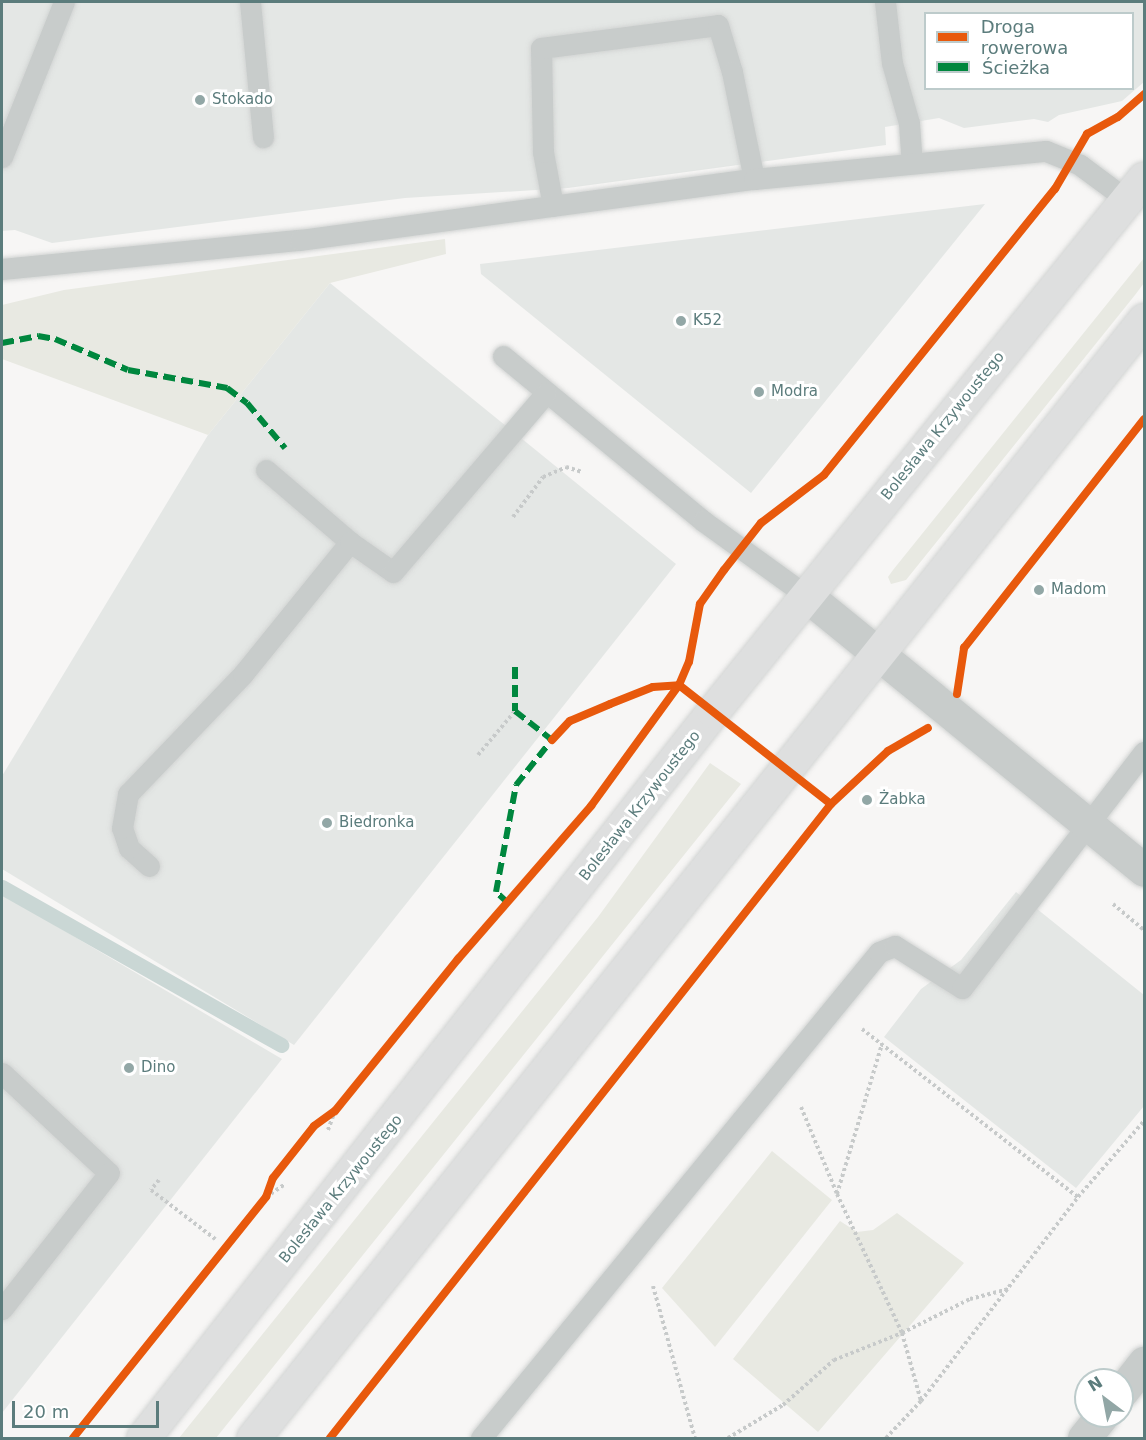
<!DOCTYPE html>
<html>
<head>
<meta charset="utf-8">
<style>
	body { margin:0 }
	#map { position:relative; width:1146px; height:1440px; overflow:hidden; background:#f7f6f5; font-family:"DejaVu Sans",sans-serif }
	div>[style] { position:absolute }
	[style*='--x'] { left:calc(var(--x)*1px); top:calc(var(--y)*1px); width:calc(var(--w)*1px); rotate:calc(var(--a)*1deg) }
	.built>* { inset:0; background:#e4e7e5 }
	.green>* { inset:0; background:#e8e9e2 }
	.stream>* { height:15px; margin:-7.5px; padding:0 7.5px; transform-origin:7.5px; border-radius:7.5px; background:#cad7d5 }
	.path>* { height:4px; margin-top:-2px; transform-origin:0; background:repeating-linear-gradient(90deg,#c7caca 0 3px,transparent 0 6px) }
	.roads { filter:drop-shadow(0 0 2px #d2d4d3) drop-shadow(0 0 2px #d2d4d3) }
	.service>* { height:21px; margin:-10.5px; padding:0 10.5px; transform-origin:10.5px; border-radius:10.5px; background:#c8cccb }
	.minor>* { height:33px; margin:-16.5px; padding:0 16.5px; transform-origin:16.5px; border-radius:16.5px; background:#c8cccb }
	.secondary>* { height:33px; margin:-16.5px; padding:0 16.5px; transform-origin:16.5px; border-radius:16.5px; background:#dedfdf }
	.quiet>* { height:6px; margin-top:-3px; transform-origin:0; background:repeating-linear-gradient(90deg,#00873e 0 12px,transparent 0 18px) }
	.cycleway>* { height:8px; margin:-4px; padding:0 4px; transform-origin:4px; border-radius:4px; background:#e8590c }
	.dots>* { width:16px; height:16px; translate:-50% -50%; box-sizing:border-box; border:3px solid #fff; border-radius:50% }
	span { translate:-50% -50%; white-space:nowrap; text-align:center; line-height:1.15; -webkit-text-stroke:6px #fff; paint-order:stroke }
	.poi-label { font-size:15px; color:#5b7c7c }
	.left { translate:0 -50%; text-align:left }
	.street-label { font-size:15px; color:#5b7c7c }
	.frame { position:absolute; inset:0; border:3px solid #5b7c7c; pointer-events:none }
	.legend { position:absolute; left:924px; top:12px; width:210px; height:78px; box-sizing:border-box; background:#fff; border:2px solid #bdcbcb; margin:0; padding:8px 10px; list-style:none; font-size:18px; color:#5b7c7c }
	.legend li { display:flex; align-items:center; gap:12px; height:30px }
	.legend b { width:30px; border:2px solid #bdcbcb }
	.north { position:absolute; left:1074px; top:1368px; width:60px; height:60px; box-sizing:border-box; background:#fff; border:2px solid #bdcbcb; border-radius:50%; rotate:328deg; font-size:16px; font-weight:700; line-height:24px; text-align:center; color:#5b7c7c }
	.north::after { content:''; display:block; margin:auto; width:21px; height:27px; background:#92a7a6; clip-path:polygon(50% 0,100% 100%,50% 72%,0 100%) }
	.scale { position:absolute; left:12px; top:1401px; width:147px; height:27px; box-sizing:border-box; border:3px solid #5b7c7c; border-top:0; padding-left:8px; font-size:18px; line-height:21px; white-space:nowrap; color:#5b7c7c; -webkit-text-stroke:4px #fff; paint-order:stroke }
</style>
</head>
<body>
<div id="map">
	<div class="built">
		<div style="clip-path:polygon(evenodd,2px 2px,1144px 2px,1144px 82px,1122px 101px,1059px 115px,1048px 122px,1034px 119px,964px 128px,939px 118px,885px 127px,886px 145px,568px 188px,405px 198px,52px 243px,15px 230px,2px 231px,2px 2px,926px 14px,1132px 14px,1132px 88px,926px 88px,926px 14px)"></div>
		<div style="clip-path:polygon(985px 204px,751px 493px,481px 274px,480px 264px)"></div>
		<div style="clip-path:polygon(330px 283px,676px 564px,294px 1045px,2px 869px,2px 776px,208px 435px)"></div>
		<div style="clip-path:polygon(1016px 892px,1144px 995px,1144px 1106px,1076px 1188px,884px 1037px,921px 989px,961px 960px)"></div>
		<div style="clip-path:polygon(2px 894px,282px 1059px,2px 1413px)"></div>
	</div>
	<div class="green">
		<div style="clip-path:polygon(445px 239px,446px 254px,330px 283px,208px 435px,2px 359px,2px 305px,64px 290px)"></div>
		<div style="clip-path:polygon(1144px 258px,1144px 283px,1135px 295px,906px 580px,891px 584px,888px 577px,893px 570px)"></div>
		<div style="clip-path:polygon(710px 763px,741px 784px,216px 1438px,179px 1438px,598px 917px)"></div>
		<div style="clip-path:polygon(772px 1151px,832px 1200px,715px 1347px,662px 1288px)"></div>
		<div style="clip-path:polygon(897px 1213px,964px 1263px,818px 1432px,733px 1359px,840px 1221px,857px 1232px,873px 1230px)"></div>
	</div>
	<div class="stream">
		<div style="--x:2;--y:887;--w:321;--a:29.5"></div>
	</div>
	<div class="path">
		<div style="--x:513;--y:517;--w:50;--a:-53.1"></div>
		<div style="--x:543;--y:477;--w:25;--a:-23"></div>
		<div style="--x:566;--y:467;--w:17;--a:17"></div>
		<div style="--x:478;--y:755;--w:57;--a:-49.9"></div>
		<div style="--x:1113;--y:904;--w:40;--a:40"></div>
		<div style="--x:862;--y:1029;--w:274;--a:37.9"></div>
		<div style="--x:801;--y:1107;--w:94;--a:67.5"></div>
		<div style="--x:837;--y:1194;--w:157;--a:-73.3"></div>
		<div style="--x:328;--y:1130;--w:20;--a:-70"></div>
		<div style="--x:159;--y:1180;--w:13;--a:129"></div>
		<div style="--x:151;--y:1190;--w:81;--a:37.4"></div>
		<div style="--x:837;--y:1194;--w:153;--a:64.9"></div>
		<div style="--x:902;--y:1333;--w:71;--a:74.4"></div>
		<div style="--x:266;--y:1197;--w:23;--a:-34"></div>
		<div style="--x:653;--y:1286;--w:158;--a:74.6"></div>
		<div style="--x:728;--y:1438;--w:64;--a:-31"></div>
		<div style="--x:783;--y:1405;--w:68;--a:-41.4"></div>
		<div style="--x:834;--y:1360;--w:73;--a:-21.7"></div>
		<div style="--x:902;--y:1333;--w:76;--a:-26.6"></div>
		<div style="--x:970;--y:1299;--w:40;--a:-14.4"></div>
		<div style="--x:886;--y:1438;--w:51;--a:-46.6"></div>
		<div style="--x:921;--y:1401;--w:257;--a:-52.4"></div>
		<div style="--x:1078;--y:1197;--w:101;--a:-49"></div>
	</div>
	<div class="roads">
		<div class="service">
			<div style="--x:250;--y:2;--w:136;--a:84.5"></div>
			<div style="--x:885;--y:2;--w:61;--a:83.5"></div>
			<div style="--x:892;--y:63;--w:62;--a:74.2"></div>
			<div style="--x:909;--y:123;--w:39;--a:86"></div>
			<div style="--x:2;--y:157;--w:167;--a:-68.2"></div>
			<div style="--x:553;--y:206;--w:55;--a:-100.5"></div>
			<div style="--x:543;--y:152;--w:104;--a:-91.1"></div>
			<div style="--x:541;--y:48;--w:178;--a:-7.4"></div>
			<div style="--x:718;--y:25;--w:49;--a:73.4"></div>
			<div style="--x:732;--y:72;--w:109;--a:78.4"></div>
			<div style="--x:2;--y:269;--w:299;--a:-5.6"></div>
			<div style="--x:300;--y:240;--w:458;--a:-7.7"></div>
			<div style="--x:754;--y:179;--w:293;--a:-5.5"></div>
			<div style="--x:1046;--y:151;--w:37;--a:22"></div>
			<div style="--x:1080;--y:165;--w:57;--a:36.5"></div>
			<div style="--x:503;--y:356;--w:259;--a:39.5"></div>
			<div style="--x:703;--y:521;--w:128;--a:35.8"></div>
			<div style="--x:266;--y:470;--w:111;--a:40.6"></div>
			<div style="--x:149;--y:866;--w:27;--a:-138"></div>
			<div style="--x:129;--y:848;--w:21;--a:-109"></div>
			<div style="--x:122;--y:828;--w:35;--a:-80"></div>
			<div style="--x:128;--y:794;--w:166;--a:-46.2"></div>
			<div style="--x:243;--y:674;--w:170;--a:-51"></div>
			<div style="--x:350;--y:542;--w:52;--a:34.9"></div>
			<div style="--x:393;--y:572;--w:235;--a:-49.5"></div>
			<div style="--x:2;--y:1073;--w:146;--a:43.1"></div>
			<div style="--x:109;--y:1173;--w:173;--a:128.2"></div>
			<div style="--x:481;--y:1438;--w:628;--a:-50.68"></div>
			<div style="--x:879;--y:952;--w:17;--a:-21"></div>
			<div style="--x:895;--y:946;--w:79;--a:32.1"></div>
			<div style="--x:962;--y:988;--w:298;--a:-52.4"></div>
		</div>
		<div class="minor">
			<div style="--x:807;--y:596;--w:434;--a:39.1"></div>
			<div style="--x:1122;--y:1391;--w:36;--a:-52"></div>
			<div style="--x:1084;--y:1438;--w:28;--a:-51"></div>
		</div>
		<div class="secondary">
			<div style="--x:143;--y:1438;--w:924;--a:-51.9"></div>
			<div style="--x:713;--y:711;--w:685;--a:-51.04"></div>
			<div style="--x:253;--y:1438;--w:1430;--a:-51.45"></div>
		</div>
	</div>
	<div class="quiet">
		<div style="--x:2;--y:343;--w:37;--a:-11"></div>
		<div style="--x:38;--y:336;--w:17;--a:10"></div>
		<div style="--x:55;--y:339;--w:79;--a:23"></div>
		<div style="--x:128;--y:370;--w:101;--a:10.3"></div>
		<div style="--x:227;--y:388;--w:25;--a:37"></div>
		<div style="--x:247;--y:403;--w:59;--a:49.8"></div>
		<div style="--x:515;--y:667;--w:44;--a:90"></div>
		<div style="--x:515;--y:711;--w:47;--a:38.1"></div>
		<div style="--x:508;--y:903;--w:16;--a:-137"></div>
		<div style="--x:496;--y:892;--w:109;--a:-79.4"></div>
		<div style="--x:516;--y:785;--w:63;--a:-51.5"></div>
	</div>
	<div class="cycleway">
		<div style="--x:957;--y:694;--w:47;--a:-81.3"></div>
		<div style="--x:964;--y:648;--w:291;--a:-51.8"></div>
		<div style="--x:552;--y:740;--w:26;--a:-47"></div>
		<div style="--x:570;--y:721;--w:43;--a:-23"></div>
		<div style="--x:610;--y:704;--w:46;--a:-21.6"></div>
		<div style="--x:653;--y:687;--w:26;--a:-4"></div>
		<div style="--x:679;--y:685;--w:193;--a:38.1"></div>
		<div style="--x:73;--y:1438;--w:309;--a:-51.3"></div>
		<div style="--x:266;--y:1197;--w:20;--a:-70"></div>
		<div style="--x:273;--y:1178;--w:66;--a:-51.7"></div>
		<div style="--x:314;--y:1126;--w:26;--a:-36"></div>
		<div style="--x:335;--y:1111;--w:196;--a:-51"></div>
		<div style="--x:458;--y:959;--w:203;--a:-49"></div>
		<div style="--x:591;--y:806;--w:150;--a:-54"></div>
		<div style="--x:679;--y:685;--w:25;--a:-67"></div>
		<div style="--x:689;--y:662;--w:59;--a:-79.3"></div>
		<div style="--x:700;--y:604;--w:42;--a:-54.8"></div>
		<div style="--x:724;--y:570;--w:60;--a:-51.8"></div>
		<div style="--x:761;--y:523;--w:79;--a:-37.3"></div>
		<div style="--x:824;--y:475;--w:368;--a:-51.1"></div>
		<div style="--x:1055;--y:189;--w:64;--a:-59.8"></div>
		<div style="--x:1087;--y:134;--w:35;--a:-29"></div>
		<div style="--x:1118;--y:117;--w:35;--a:-41"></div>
		<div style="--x:330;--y:1438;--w:808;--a:-51.68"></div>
		<div style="--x:831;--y:804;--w:78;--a:-42.9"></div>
		<div style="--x:888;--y:751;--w:46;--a:-29.9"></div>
	</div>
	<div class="dots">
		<div style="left:200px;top:100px;background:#92a7a6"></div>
		<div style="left:681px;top:321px;background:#92a7a6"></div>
		<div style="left:759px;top:392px;background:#92a7a6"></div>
		<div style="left:1039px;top:590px;background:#92a7a6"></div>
		<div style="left:867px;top:800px;background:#92a7a6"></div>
		<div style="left:327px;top:823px;background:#92a7a6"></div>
		<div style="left:129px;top:1068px;background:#92a7a6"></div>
	</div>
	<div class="poi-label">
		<span class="left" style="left:212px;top:100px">Stokado</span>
		<span class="left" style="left:693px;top:321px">K52</span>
		<span class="left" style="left:771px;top:392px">Modra</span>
		<span class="left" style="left:1051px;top:590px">Madom</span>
		<span class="left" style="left:879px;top:800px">Żabka</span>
		<span class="left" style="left:339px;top:823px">Biedronka</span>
		<span class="left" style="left:141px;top:1068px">Dino</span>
	</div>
	<div class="street-label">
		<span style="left:943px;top:426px;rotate:-51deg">Bolesława Krzywoustego</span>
		<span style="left:640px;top:806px;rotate:-52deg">Bolesława Krzywoustego</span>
		<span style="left:341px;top:1189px;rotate:-51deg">Bolesława Krzywoustego</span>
	</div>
	<div class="frame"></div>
	<ul class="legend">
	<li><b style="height:8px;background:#e8590c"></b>Droga rowerowa</li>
	<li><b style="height:8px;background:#00873e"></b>Ścieżka</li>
	</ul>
	<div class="north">N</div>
	<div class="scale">20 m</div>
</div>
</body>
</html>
